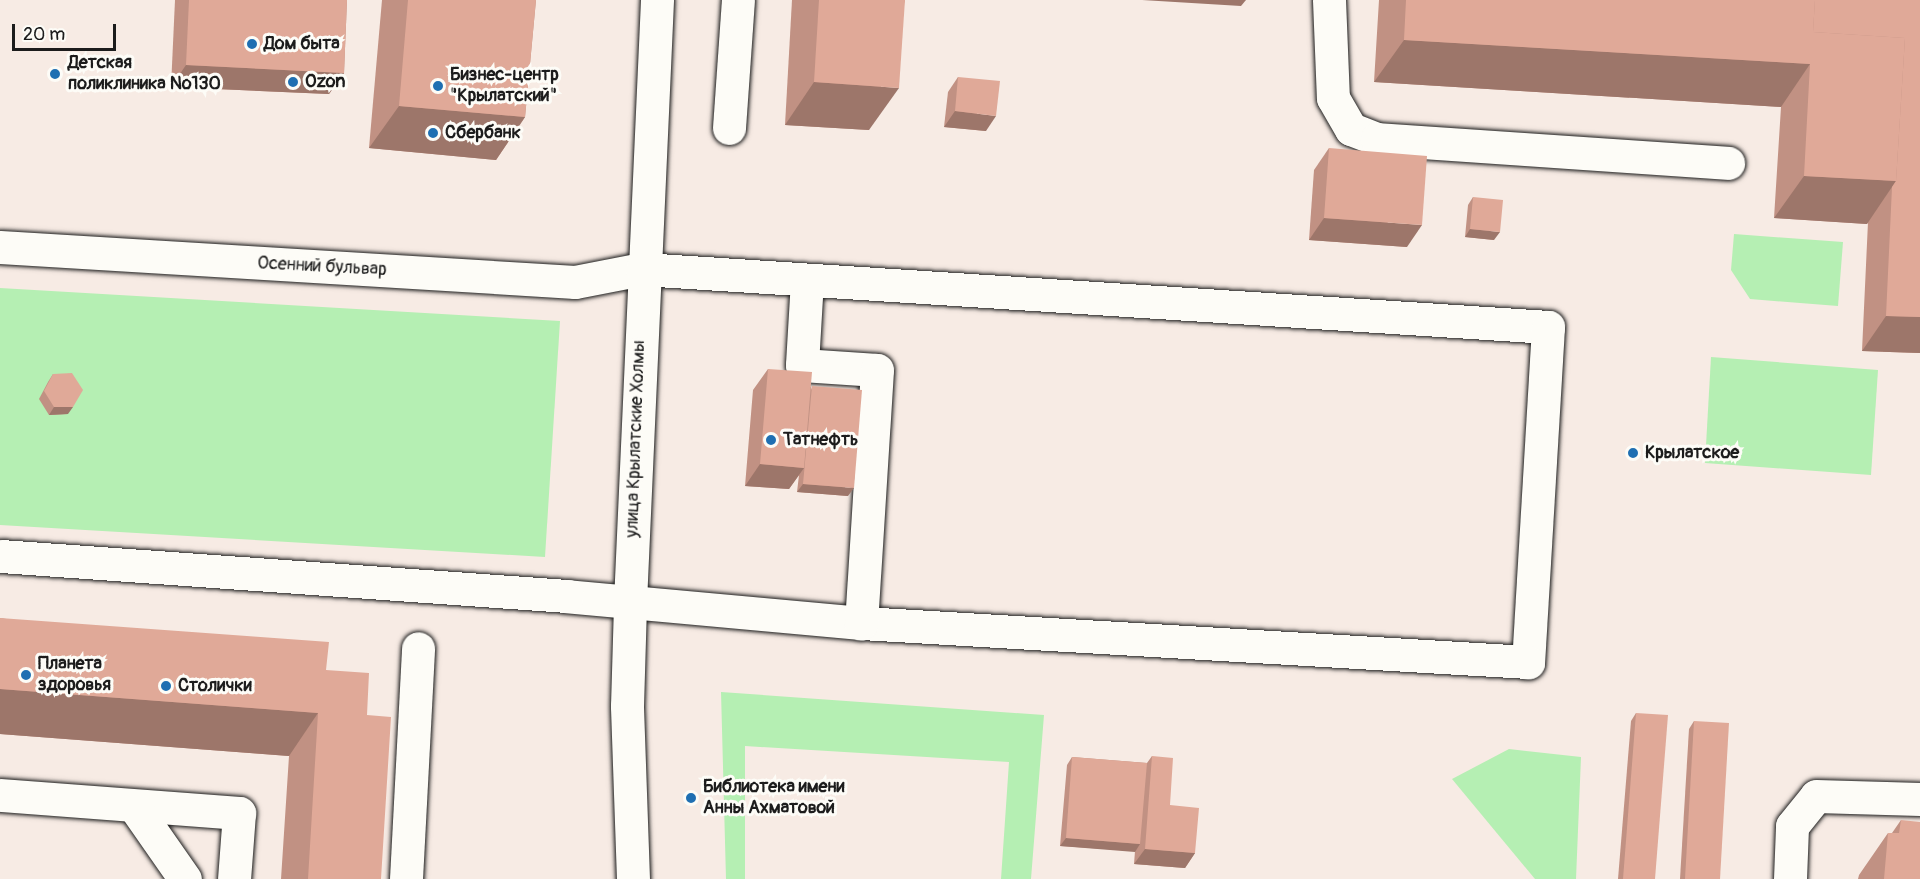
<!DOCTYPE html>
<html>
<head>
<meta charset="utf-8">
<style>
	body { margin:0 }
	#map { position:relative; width:1920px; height:879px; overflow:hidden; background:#f7ebe4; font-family:Pangolin,sans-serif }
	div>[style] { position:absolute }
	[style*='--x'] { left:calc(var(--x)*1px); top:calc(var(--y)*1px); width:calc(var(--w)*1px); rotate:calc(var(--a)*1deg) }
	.green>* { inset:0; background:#b5efb3 }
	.roads { filter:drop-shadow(0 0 2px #1c1c1c) drop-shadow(0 0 2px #1c1c1c) }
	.minor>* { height:33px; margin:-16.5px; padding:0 16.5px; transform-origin:16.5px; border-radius:16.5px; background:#fdfcf7 }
	.wall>* { inset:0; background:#c19183 }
	.shaded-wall>* { inset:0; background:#9d766a }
	.building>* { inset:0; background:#e0a998 }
	.dots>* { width:16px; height:16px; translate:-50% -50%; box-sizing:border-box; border:3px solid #fdfcf7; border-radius:50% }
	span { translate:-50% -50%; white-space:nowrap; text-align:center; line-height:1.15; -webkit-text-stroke:6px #fdfcf7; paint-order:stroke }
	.poi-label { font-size:18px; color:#1c1c1c; font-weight:700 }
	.left { translate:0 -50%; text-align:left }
	.street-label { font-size:18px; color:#1c1c1c }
	.scale { position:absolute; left:12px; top:24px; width:104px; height:27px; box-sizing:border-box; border:3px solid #1c1c1c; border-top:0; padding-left:8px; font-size:18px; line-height:21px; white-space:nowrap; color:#1c1c1c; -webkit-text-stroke:4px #fdfcf7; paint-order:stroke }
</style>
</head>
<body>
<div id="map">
	<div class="green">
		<div style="clip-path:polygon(1734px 234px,1843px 242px,1838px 306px,1750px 299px,1731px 270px)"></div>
		<div style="clip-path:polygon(0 288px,560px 321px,545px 557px,0 525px)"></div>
		<div style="clip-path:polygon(1711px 357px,1878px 370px,1871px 475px,1705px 463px)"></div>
		<div style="clip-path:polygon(721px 692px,1044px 715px,1031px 879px,1001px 879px,1009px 762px,745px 746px,745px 879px,726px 879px)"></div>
		<div style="clip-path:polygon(1509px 749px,1581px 757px,1576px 879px,1535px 879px,1452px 779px)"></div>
	</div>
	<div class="roads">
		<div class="minor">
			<div style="--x:1329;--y:0;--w:98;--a:87.7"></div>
			<div style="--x:1333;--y:98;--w:36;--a:60"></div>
			<div style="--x:1351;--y:129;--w:28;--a:21"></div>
			<div style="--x:1377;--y:139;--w:352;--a:3.9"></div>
			<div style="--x:729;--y:128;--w:128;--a:-86"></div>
			<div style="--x:0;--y:247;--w:576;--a:3.48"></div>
			<div style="--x:575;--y:282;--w:68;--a:-11"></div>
			<div style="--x:642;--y:269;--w:908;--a:3.66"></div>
			<div style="--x:1548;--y:327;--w:336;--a:93.4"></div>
			<div style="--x:1528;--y:662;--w:668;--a:-176.65"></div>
			<div style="--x:861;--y:623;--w:295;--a:-174.8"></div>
			<div style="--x:567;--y:596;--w:568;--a:-175.96"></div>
			<div style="--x:807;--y:280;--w:85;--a:93.4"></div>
			<div style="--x:802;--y:365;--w:75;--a:3.8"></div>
			<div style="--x:877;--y:370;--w:254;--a:93.6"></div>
			<div style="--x:0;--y:795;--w:240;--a:4.3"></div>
			<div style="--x:239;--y:813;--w:66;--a:94.3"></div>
			<div style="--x:134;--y:806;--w:89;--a:55.1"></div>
			<div style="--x:406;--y:879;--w:231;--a:-87"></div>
			<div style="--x:633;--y:879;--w:173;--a:-92"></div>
			<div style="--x:627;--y:706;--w:104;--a:-88.3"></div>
			<div style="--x:630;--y:602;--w:603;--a:-87.43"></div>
			<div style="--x:1790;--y:879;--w:53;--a:-87.8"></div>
			<div style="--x:1792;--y:826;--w:38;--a:-51"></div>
			<div style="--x:1816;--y:796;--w:104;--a:1.7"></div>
		</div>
	</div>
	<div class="wall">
		<div style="clip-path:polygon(175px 0,347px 0,344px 73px,329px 94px,171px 87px)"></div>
		<div style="clip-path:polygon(382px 0,536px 0,525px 117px,496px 160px,369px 148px)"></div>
		<div style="clip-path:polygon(792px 0,905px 0,869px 130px,785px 125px)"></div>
		<div style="clip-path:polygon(1379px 0,1920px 0,1920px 353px,1862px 351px,1868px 222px,1867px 224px,1774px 218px,1781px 107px,1374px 82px)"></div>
		<div style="clip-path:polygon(958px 77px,986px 131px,944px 127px,948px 92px)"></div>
		<div style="clip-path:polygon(1329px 148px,1407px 247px,1309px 240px,1314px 170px)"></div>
		<div style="clip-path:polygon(1473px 197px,1494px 240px,1465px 237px,1468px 205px)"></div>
		<div style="clip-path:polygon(768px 369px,811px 387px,848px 496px,797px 492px,799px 475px,789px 489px,745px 486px,753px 390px)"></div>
		<div style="clip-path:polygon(53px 374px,68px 414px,49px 415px,39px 399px,48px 382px)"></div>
		<div style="clip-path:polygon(0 618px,326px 670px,367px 715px,381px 879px,281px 879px,289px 756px,0 734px)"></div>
		<div style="clip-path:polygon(1636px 713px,1655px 879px,1618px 879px,1631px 721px)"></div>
		<div style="clip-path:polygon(1694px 721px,1720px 879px,1680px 879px,1689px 729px)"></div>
		<div style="clip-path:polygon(1152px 756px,1170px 805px,1195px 853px,1185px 868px,1134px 864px,1135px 851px,1060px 846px,1067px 765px,1072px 757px,1147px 763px)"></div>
		<div style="clip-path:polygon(1901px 820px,1920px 879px,1858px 879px,1859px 875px,1888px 833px,1892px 833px)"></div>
	</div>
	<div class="shaded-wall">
		<div style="clip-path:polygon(1142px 0,1246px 0,1241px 6px)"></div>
		<div style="clip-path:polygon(1404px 40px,1810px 64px,1781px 107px,1374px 82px)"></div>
		<div style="clip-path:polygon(186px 65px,344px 73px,329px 94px,171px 87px)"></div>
		<div style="clip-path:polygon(814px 82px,899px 88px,869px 130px,785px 125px)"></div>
		<div style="clip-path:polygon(399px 106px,525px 117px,496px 160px,369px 148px)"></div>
		<div style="clip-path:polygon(955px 111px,996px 116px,986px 131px,944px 127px)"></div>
		<div style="clip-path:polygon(1804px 176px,1896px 181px,1867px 224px,1774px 218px)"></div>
		<div style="clip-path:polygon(1324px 218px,1422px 225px,1407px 247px,1309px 240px)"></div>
		<div style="clip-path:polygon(1470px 229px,1500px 232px,1494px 240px,1465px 237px)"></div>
		<div style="clip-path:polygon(1886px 316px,1920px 317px,1920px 353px,1862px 351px)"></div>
		<div style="clip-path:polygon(54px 407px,73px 407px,68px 414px,49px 415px)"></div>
		<div style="clip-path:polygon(760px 464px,804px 468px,789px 489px,745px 486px)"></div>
		<div style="clip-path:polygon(803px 484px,854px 488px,848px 496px,797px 492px)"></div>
		<div style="clip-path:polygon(0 689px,318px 713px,289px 756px,0 734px)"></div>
		<div style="clip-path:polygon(1066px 838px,1140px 844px,1135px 852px,1060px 846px)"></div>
		<div style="clip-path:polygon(1145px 849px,1195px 853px,1185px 868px,1134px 864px)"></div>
	</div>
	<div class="building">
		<div style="clip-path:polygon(189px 0,347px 0,344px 73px,186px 65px)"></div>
		<div style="clip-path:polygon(408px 0,536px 0,525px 117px,399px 106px)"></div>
		<div style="clip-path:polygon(819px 0,905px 0,899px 88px,814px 82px)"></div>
		<div style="clip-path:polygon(1406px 0,1815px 0,1813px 32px,1905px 38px,1896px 181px,1804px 176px,1810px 64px,1404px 40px)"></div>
		<div style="clip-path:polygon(1815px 0,1920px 0,1920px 317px,1886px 316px,1892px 187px,1896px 181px,1905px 38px,1813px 32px)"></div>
		<div style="clip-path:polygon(958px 77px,1000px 81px,996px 116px,955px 111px)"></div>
		<div style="clip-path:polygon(1329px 148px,1427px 156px,1422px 225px,1324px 218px)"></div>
		<div style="clip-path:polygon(1473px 197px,1503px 200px,1500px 232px,1470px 229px)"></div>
		<div style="clip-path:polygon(768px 369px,812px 372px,804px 468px,760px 464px)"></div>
		<div style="clip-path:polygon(72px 373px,83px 390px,73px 407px,54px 407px,44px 391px,53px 374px)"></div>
		<div style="clip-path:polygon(812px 386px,862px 390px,854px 488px,803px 484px)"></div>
		<div style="clip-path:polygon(0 618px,329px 642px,326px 670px,369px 673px,367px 715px,391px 717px,381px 879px,308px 879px,318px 713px,0 689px)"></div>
		<div style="clip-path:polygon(1636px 713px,1668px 715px,1655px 879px,1623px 879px)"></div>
		<div style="clip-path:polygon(1694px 721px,1729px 723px,1720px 879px,1685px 879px)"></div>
		<div style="clip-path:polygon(1152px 756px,1173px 758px,1170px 805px,1199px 808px,1195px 853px,1145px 849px)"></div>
		<div style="clip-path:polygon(1072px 757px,1147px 763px,1140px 844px,1066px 838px)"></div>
		<div style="clip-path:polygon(1901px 820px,1920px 822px,1920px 879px,1884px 879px,1888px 833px,1899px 833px)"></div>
	</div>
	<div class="dots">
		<div style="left:252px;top:44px;background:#1f6fb2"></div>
		<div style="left:55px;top:74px;background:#1f6fb2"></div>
		<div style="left:293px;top:82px;background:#1f6fb2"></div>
		<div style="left:438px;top:86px;background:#1f6fb2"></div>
		<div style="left:433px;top:133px;background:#1f6fb2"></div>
		<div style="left:771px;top:440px;background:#1f6fb2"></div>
		<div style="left:1633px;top:453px;background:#1f6fb2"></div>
		<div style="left:26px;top:675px;background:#1f6fb2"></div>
		<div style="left:166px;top:686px;background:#1f6fb2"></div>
		<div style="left:691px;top:798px;background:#1f6fb2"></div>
	</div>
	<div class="poi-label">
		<span class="left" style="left:264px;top:44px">Дом быта</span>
		<span class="left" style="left:68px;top:74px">Детская<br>поликлиника №130</span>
		<span class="left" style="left:450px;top:86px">Бизнес-центр<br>"Крылатский"</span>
		<span class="left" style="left:305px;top:82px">Ozon</span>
		<span class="left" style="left:445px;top:133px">Сбербанк</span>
		<span class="left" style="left:783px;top:440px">Татнефть</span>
		<span class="left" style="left:1645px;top:453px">Крылатское</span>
		<span class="left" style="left:38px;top:675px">Планета<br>здоровья</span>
		<span class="left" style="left:178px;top:686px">Столички</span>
		<span class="left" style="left:703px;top:798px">Библиотека имени<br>Анны Ахматовой</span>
	</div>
	<div class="street-label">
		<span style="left:322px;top:267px;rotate:3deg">Осенний бульвар</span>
		<span style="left:636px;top:439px;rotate:-88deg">улица Крылатские Холмы</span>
	</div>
	<div class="scale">20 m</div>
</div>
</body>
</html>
